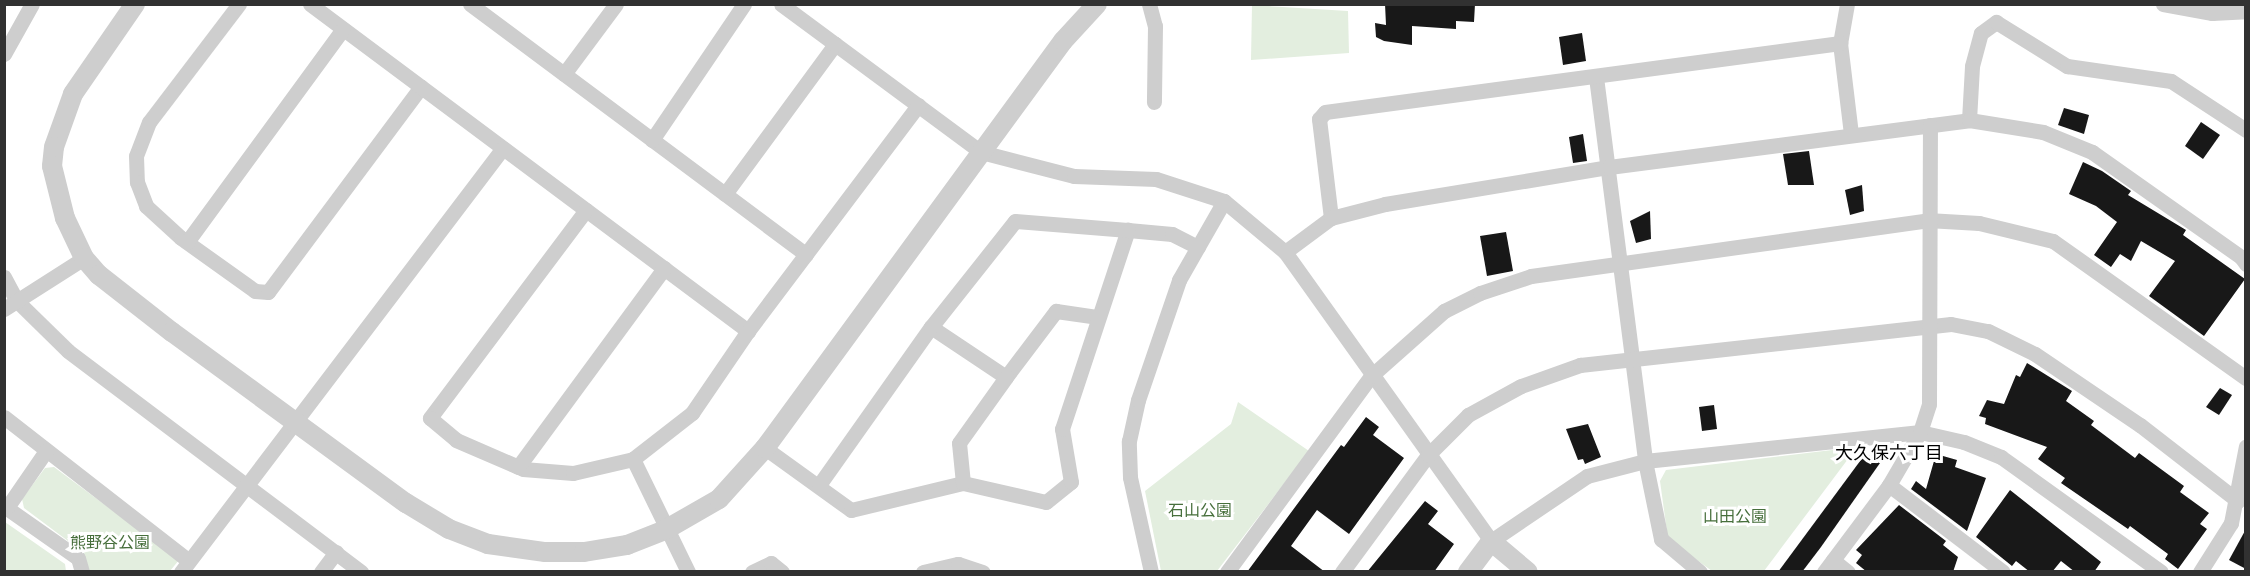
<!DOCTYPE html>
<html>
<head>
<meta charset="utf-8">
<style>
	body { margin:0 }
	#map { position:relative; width:2250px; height:576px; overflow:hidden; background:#fff; font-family:Poppins,"Noto Sans JP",sans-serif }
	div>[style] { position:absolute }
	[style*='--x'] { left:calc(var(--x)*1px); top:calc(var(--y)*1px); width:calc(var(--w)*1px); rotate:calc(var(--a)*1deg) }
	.green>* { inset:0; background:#e3eedf }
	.building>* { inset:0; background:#181818 }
	.minor>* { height:15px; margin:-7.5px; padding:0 7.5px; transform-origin:7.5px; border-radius:7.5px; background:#cecece }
	.tertiary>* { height:20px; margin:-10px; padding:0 10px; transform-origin:10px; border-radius:10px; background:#cecece }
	span { translate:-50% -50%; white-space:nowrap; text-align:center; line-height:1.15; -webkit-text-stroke:6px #fff; paint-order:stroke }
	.park-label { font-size:16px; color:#476f3c }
	.neighbourhood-label { font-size:18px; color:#000 }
	.frame { position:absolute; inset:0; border:6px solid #313131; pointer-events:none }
</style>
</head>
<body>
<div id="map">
	<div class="green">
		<div style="clip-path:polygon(1252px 5px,1348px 11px,1349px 53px,1251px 60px)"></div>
		<div style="clip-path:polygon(1238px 402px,1309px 451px,1217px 571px,1161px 571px,1145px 491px,1231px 424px)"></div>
		<div style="clip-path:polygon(1857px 447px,1764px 571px,1712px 571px,1668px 539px,1660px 481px,1666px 470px)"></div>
		<div style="clip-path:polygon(54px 467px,179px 560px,170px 571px,88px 571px,84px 553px,24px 508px,22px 499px,45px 468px)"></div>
		<div style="clip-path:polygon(5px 522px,65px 564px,66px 571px,5px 571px)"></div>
	</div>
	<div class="building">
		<div style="clip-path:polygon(1385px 4px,1475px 4px,1474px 22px,1456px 21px,1456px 29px,1412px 26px,1412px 45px,1384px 41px,1376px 37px,1375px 23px,1386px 25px)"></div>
		<div style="clip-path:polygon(1582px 33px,1586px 61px,1563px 65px,1559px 37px)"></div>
		<div style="clip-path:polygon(2064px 108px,2089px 115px,2084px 134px,2058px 125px)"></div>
		<div style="clip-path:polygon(2201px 122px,2220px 135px,2203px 159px,2185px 146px)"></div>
		<div style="clip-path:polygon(1583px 134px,1587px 161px,1573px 163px,1569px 137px)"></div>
		<div style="clip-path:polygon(1809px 151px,1814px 185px,1788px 185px,1783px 154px)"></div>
		<div style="clip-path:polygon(2083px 162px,2102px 171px,2131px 191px,2128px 195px,2186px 230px,2183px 235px,2245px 279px,2204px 336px,2149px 296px,2175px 261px,2141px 241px,2131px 261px,2120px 254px,2111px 267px,2094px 255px,2117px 222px,2096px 206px,2069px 194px)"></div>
		<div style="clip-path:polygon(1862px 185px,1864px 211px,1850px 215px,1845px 190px)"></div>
		<div style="clip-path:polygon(1650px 211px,1651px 239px,1636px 243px,1630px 221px)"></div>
		<div style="clip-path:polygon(1506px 232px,1513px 271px,1487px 276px,1480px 236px)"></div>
		<div style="clip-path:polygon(2027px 363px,2072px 391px,2066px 401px,2094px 421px,2091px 425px,2135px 458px,2139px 453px,2184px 486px,2180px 492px,2209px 513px,2200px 524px,2207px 529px,2178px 569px,2165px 559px,2168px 554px,2130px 526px,2128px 529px,2061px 483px,2065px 478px,2038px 459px,2047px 447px,1985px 424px,1986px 418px,1979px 416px,1987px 400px,2004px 404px,2016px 375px,2020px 377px)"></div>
		<div style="clip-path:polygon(2220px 388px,2232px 395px,2219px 415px,2206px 407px)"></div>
		<div style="clip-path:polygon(1714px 405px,1717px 429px,1702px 431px,1699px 407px)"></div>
		<div style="clip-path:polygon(1366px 417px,1379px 427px,1373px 435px,1404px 458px,1349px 534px,1317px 510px,1291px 546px,1325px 572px,1247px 572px,1341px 445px,1344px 447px)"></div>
		<div style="clip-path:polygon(1588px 424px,1601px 457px,1585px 464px,1583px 459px,1578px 460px,1566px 429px)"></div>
		<div style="clip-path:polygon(1866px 453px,1880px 463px,1821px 547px,1802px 572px,1778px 572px)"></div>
		<div style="clip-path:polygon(1936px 454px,1957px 460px,1955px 467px,1986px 478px,1967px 531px,1911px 489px,1916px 481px,1926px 489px)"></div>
		<div style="clip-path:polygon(2010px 490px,2101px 562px,2094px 572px,2075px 572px,2061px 561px,2052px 572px,2030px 572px,2016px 561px,2012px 566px,1976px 537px)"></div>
		<div style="clip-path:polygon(1425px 501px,1438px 511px,1428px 524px,1454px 544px,1434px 572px,1367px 572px)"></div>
		<div style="clip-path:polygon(1899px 505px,1946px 541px,1943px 545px,1958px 557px,1953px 572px,1867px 572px,1856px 563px,1862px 555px,1856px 550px)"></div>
		<div style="clip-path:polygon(2246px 529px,2246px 569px,2229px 560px)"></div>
	</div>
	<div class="minor">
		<div style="--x:239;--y:4;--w:148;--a:127.3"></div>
		<div style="--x:149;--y:122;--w:36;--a:111"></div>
		<div style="--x:136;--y:156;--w:26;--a:88"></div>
		<div style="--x:137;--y:182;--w:26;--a:69"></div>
		<div style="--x:146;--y:206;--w:47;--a:42.4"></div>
		<div style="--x:181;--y:238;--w:91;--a:35.6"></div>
		<div style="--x:255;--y:291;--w:13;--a:4"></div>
		<div style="--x:268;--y:292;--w:256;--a:-53.3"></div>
		<div style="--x:310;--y:4;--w:547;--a:36.74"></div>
		<div style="--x:470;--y:4;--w:419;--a:36.7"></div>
		<div style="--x:1149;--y:4;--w:23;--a:75"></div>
		<div style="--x:1155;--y:26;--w:76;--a:90.8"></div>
		<div style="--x:1847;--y:4;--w:40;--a:100"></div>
		<div style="--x:1840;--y:43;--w:92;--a:83.1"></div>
		<div style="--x:2163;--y:4;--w:50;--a:10.4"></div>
		<div style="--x:2212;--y:13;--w:34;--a:-3"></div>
		<div style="--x:835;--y:44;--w:182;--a:36.5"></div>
		<div style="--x:981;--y:152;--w:96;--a:14.5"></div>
		<div style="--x:1074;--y:176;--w:82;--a:2.1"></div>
		<div style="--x:1156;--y:179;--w:71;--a:17.9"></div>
		<div style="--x:1224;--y:201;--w:80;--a:39.9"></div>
		<div style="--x:1285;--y:252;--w:355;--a:54.5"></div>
		<div style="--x:1491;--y:541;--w:116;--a:-34.1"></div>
		<div style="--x:1587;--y:476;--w:60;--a:-14.5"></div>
		<div style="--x:1645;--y:461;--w:277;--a:-6"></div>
		<div style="--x:1920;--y:432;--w:45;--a:12.8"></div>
		<div style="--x:1964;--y:442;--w:40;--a:22"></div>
		<div style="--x:2001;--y:457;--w:197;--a:35.7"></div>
		<div style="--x:4;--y:54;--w:57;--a:-60.8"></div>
		<div style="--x:564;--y:74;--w:87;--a:-53.4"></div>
		<div style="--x:1596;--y:77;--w:387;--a:82.7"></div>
		<div style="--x:1645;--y:461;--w:80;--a:78.4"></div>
		<div style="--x:1661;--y:539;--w:51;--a:40.2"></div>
		<div style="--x:1969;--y:120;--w:54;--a:-86.8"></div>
		<div style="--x:1972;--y:66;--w:34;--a:-75"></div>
		<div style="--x:1981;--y:33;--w:19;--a:-36"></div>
		<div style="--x:1996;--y:22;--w:84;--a:31.8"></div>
		<div style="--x:2067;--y:66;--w:105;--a:8.2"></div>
		<div style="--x:2171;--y:81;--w:90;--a:33.2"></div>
		<div style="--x:652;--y:140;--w:164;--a:-55.9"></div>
		<div style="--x:725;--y:194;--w:186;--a:-53.7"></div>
		<div style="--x:835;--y:44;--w:67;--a:-143.5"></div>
		<div style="--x:586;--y:210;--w:260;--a:126.9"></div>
		<div style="--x:430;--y:418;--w:34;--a:40"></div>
		<div style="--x:456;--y:440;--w:73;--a:23.4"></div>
		<div style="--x:523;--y:469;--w:50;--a:4.6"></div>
		<div style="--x:573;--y:473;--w:62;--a:-13.1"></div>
		<div style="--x:633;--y:459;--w:75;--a:-37.9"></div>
		<div style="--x:692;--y:413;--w:99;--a:-55.7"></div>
		<div style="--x:748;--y:331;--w:283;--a:-53"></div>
		<div style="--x:1331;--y:218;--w:100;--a:-96.9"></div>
		<div style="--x:1319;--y:119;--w:9;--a:-49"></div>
		<div style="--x:1325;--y:112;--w:520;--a:-7.63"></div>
		<div style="--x:187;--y:242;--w:264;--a:-53.8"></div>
		<div style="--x:1285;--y:252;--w:57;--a:-36.5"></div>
		<div style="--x:1331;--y:218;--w:56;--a:-14.5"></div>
		<div style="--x:1385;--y:204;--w:227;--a:-9.4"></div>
		<div style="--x:1609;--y:167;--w:363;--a:-7.4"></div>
		<div style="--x:1969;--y:120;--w:75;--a:9.2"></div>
		<div style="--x:2043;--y:132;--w:53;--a:22.2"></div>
		<div style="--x:2092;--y:152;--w:182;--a:35.2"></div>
		<div style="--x:2241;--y:257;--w:9;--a:54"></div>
		<div style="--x:4;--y:277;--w:27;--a:62"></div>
		<div style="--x:17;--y:301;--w:71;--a:44.4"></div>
		<div style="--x:68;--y:351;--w:367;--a:37"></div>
		<div style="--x:4;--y:309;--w:95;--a:-32.5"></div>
		<div style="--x:931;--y:327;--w:90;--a:33.7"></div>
		<div style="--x:1006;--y:377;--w:83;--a:-52.9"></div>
		<div style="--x:1056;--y:311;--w:41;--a:8.3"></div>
		<div style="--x:4;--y:417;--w:234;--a:37.9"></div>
		<div style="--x:765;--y:448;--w:106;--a:35.8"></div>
		<div style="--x:851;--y:510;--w:115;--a:-13.6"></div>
		<div style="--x:963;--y:483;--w:85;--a:12.9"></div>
		<div style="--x:1046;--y:502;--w:32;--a:-39"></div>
		<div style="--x:1071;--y:482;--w:54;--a:-99.6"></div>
		<div style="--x:1062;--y:429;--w:210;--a:-71.7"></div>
		<div style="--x:1128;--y:230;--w:44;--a:5.2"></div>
		<div style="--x:1172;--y:234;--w:29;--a:27"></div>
		<div style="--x:633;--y:459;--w:126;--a:64"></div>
		<div style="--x:518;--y:467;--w:247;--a:-53.7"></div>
		<div style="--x:963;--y:483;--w:40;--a:-95.7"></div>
		<div style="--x:959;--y:443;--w:81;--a:-54.5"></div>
		<div style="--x:819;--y:485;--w:194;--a:-54.7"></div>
		<div style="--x:931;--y:327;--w:135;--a:-51.6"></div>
		<div style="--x:1015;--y:221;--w:113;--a:4.6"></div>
		<div style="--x:1889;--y:485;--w:143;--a:37.3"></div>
		<div style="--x:4;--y:506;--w:90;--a:35.1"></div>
		<div style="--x:78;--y:558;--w:15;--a:74"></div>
		<div style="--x:8;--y:506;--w:67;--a:-55.4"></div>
		<div style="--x:1833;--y:560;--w:19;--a:39"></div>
		<div style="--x:181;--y:572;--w:532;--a:-52.79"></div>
		<div style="--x:321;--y:572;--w:25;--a:-53"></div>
		<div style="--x:752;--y:572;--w:21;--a:-25"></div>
		<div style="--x:771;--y:563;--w:14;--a:39"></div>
		<div style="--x:923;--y:572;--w:36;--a:-13"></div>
		<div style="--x:958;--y:564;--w:26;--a:18"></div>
		<div style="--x:1151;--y:572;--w:97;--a:-102.5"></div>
		<div style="--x:1130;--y:477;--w:36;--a:-92"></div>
		<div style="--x:1129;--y:441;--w:42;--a:-77.6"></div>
		<div style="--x:1138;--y:400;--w:127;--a:-71.1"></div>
		<div style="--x:1179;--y:280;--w:91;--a:-60.3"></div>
		<div style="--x:1227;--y:572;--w:243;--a:-53.7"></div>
		<div style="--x:1371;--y:376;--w:98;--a:-41.7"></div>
		<div style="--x:1444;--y:311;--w:40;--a:-26.6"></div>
		<div style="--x:1480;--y:293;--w:54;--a:-18.4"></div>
		<div style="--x:1531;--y:276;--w:400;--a:-8"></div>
		<div style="--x:1927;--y:220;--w:52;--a:3.3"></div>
		<div style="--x:1979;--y:223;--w:76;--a:13.7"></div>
		<div style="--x:2053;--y:241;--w:237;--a:35.4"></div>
		<div style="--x:1342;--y:572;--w:145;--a:-53.7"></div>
		<div style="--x:1428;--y:455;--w:57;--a:-45"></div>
		<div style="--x:1468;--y:415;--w:60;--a:-28.7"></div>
		<div style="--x:1521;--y:386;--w:63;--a:-19.6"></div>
		<div style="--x:1580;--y:365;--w:373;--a:-6.3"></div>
		<div style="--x:1951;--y:324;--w:38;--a:11"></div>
		<div style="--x:1988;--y:331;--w:52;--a:26.1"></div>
		<div style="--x:2035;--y:354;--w:127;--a:34.1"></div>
		<div style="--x:2140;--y:425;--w:124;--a:37.8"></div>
		<div style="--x:1824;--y:572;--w:109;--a:-53.2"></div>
		<div style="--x:1889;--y:485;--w:61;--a:-59.7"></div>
		<div style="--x:1920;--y:432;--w:29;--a:-72"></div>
		<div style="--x:1929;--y:404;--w:279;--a:-89.8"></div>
		<div style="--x:2200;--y:572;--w:58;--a:-57.7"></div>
		<div style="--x:2231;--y:523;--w:78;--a:-79"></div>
	</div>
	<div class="tertiary">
		<div style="--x:135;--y:4;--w:109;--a:124.6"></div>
		<div style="--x:73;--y:94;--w:56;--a:109.7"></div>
		<div style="--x:54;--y:147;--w:19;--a:96"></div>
		<div style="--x:52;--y:166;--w:54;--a:76"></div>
		<div style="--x:65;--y:218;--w:44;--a:64.6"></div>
		<div style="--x:84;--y:258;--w:23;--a:49"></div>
		<div style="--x:99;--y:275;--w:93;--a:38"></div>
		<div style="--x:172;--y:332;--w:290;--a:36.2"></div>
		<div style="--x:406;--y:503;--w:50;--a:31.2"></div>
		<div style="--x:449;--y:529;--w:42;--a:21"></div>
		<div style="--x:488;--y:544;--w:58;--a:8"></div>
		<div style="--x:545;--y:552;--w:39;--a:0"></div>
		<div style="--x:584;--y:552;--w:44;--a:-9.2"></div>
		<div style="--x:627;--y:545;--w:41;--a:-21.5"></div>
		<div style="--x:665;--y:530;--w:62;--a:-29.9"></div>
		<div style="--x:719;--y:499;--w:69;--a:-48"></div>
		<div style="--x:765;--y:448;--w:504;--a:-53.79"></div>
		<div style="--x:1063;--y:41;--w:50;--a:-47.4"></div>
		<div style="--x:1468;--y:572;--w:39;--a:-53"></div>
		<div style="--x:1491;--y:541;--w:48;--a:40"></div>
	</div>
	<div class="park-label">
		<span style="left:1200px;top:511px">石山公園</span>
		<span style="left:1735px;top:517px">山田公園</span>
		<span style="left:110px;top:543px">熊野谷公園</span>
	</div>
	<div class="neighbourhood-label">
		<span style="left:1889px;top:453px">大久保六丁目</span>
	</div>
	<div class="frame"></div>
</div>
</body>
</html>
